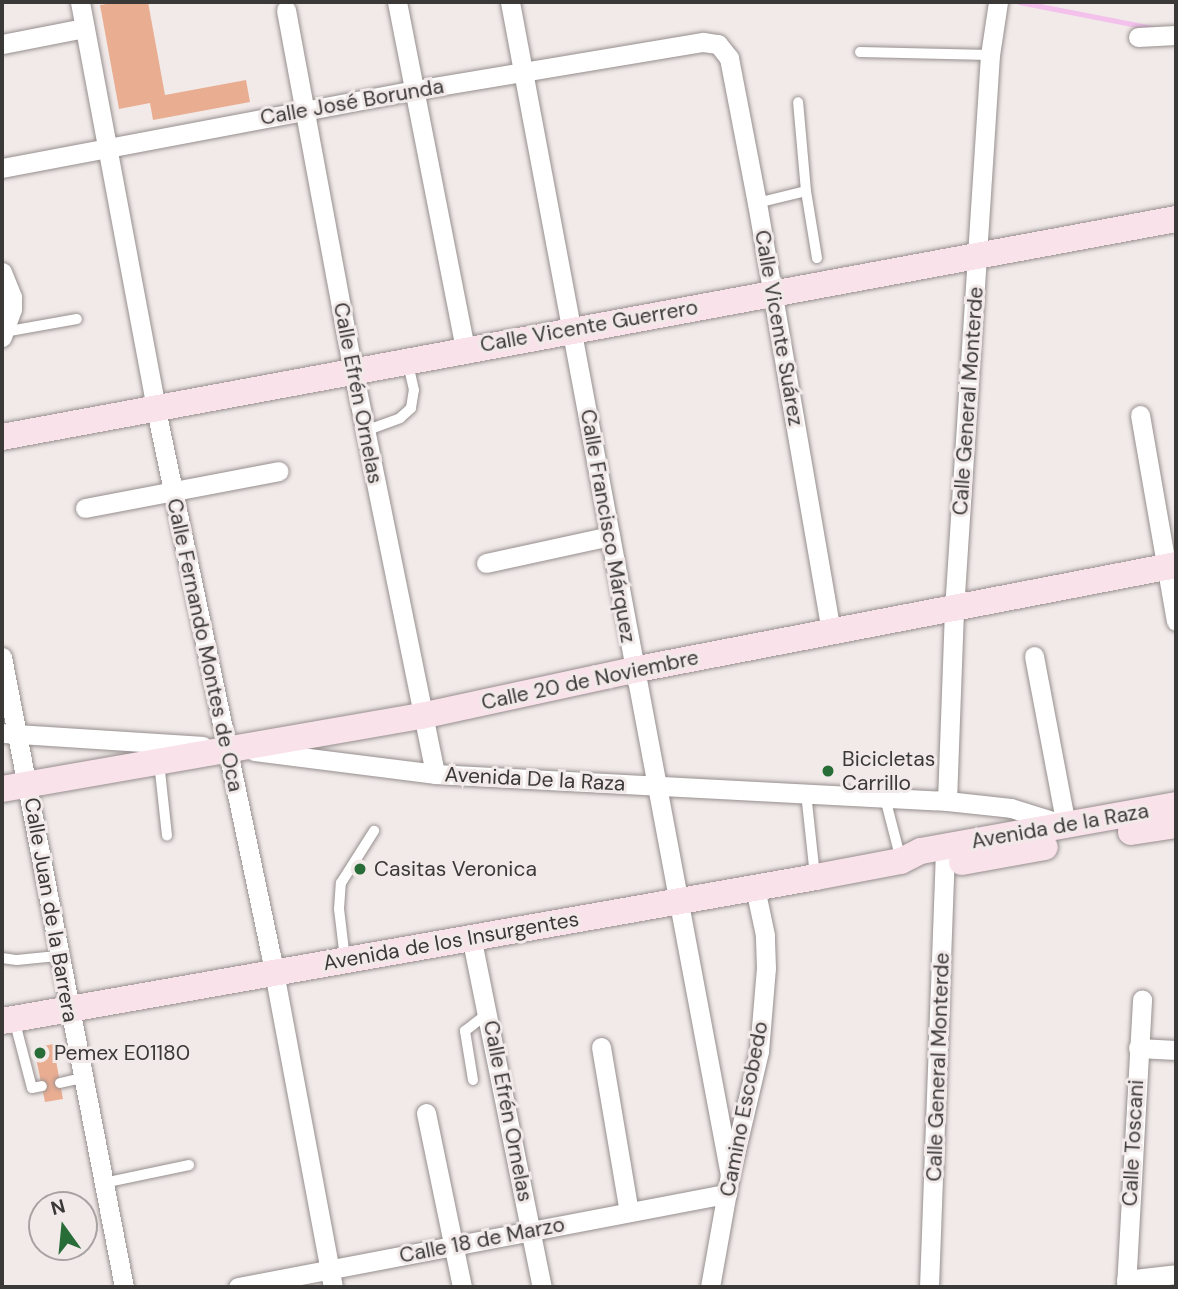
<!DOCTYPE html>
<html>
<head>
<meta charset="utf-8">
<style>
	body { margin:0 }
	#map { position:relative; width:1178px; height:1289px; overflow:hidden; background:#f1eae9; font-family:"DM Sans",sans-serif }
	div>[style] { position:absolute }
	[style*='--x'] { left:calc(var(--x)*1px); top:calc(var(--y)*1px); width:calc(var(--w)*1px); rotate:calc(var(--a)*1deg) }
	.stream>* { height:5px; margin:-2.5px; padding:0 2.5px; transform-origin:2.5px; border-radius:2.5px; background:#f3c1ec }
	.building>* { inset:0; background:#e9ad91 }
	.roads { filter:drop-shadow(0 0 2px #968f8e) drop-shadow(0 0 2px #968f8e) }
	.lane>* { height:10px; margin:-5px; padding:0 5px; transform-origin:5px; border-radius:5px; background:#fff }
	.street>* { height:19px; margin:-9.5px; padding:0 9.5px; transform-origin:9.5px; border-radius:9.5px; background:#fff }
	.secondary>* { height:26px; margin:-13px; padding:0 13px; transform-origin:13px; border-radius:13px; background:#fae2eb }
	.dots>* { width:19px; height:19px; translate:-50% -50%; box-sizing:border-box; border:4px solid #f1eae9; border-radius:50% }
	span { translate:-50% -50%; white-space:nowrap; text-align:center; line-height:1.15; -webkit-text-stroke:6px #f1eae9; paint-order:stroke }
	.street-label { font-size:21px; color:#3b3838 }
	.poi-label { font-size:21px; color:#3b3838 }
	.left { translate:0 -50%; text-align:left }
	.frame { position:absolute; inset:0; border:4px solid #3b3838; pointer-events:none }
	.north { position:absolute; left:28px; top:1191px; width:70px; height:70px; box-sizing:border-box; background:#f1eae9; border:2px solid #a8a3a2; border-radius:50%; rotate:345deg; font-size:19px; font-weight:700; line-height:28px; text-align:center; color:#3b3838 }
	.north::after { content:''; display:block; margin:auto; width:24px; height:32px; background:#286c38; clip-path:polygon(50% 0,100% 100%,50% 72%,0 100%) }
</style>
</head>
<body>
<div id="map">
	<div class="stream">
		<div style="--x:1019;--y:2;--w:136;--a:11"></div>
	</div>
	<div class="building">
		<div style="clip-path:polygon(119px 2px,148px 2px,165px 95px,246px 80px,250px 102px,153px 120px,150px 103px,119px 109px,100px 5px)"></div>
		<div style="clip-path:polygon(53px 1044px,63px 1099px,45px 1102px,34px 1048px)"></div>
	</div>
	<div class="roads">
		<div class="lane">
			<div style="--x:860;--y:52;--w:130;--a:1.3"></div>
			<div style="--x:806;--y:191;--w:68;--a:80.7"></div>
			<div style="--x:757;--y:203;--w:50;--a:-13.8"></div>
			<div style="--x:806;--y:191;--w:89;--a:-95.1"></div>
			<div style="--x:4;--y:332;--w:74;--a:-10.1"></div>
			<div style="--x:365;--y:431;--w:37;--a:-20"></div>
			<div style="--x:400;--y:418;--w:15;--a:-42"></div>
			<div style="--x:411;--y:408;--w:18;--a:-81"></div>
			<div style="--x:414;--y:390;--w:27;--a:-103"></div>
			<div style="--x:159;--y:762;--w:74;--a:83.8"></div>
			<div style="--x:806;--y:793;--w:83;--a:83.8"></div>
			<div style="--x:885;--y:798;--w:64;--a:75.5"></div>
			<div style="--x:2;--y:958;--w:15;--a:8"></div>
			<div style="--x:17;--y:960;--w:40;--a:-5.7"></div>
			<div style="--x:345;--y:959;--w:50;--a:-96.8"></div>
			<div style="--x:339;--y:909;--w:26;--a:-86"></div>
			<div style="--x:341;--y:883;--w:62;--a:-57.6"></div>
			<div style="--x:14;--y:1019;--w:71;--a:75.4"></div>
			<div style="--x:32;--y:1088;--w:10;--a:-11"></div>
			<div style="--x:473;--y:1080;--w:50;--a:-99.3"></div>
			<div style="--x:465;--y:1031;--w:29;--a:-38"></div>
			<div style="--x:60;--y:1083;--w:23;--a:-13"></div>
			<div style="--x:103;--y:1183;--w:88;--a:-11.8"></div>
		</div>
		<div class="street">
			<div style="--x:80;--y:2;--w:415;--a:79.4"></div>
			<div style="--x:156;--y:410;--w:558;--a:78.11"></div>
			<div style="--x:271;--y:956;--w:337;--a:79.4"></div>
			<div style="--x:397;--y:2;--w:354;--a:78.9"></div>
			<div style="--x:510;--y:2;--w:1193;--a:79.38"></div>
			<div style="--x:286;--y:10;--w:366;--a:79.5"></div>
			<div style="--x:353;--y:370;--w:412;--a:78.5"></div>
			<div style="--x:1138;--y:37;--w:38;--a:-3"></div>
			<div style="--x:2;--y:44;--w:84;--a:-11"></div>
			<div style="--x:2;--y:168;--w:420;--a:-10.7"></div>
			<div style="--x:415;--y:90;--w:292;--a:-9.5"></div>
			<div style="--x:703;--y:42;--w:15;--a:8"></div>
			<div style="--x:718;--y:44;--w:18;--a:52"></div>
			<div style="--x:729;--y:58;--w:148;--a:79.1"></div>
			<div style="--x:757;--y:203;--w:435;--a:80.2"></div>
			<div style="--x:2;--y:272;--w:27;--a:68"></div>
			<div style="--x:12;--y:297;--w:12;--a:90"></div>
			<div style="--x:12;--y:309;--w:30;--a:110"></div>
			<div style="--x:1140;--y:415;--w:209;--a:80.1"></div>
			<div style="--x:85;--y:508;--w:197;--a:-10.8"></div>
			<div style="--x:486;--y:563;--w:127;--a:-12.3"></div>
			<div style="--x:1034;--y:656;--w:172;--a:79.3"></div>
			<div style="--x:2;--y:657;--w:642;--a:79.04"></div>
			<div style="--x:2;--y:733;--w:201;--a:3.7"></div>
			<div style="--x:254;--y:751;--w:182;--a:7.2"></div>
			<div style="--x:435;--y:774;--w:513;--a:3.02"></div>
			<div style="--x:947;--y:801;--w:64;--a:6.2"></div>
			<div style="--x:1011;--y:808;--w:57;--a:17.5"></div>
			<div style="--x:947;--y:801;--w:191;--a:-87.9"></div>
			<div style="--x:954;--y:610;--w:556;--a:-86.29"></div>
			<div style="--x:990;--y:55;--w:54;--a:-81.4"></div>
			<div style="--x:471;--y:936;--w:358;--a:78.6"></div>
			<div style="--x:601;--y:1047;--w:167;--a:80.4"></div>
			<div style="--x:1138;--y:1048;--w:38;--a:3"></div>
			<div style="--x:426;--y:1113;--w:178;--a:78.3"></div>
			<div style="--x:1126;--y:1280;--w:50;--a:-6.8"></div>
			<div style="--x:238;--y:1287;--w:498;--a:-10.8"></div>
			<div style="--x:710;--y:1287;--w:114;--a:-79.9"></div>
			<div style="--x:730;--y:1175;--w:127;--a:-76.8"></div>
			<div style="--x:759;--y:1051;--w:83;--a:-85.2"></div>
			<div style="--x:766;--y:968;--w:33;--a:-92"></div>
			<div style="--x:765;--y:935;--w:48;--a:-102"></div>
			<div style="--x:929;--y:1287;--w:440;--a:-87.9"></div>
			<div style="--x:1126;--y:1287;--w:288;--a:-86.8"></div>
		</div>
		<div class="secondary">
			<div style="--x:2;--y:437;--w:1194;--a:-10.52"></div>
			<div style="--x:2;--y:789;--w:425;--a:-9.9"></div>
			<div style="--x:421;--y:716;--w:217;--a:-12.2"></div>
			<div style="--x:633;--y:670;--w:553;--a:-10.94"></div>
			<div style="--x:1131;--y:832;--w:46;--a:-8.8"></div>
			<div style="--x:962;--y:862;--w:84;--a:-10.2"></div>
			<div style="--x:2;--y:1021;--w:827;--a:-10.03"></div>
			<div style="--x:816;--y:877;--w:86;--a:-10.7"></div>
			<div style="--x:901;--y:861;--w:22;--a:-27"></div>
			<div style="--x:921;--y:851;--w:259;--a:-10.2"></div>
		</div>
	</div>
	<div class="dots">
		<div style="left:828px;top:771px;background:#286c38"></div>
		<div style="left:360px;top:869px;background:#286c38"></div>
		<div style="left:40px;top:1053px;background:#286c38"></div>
	</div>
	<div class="street-label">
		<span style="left:352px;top:102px;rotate:-10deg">Calle José Borunda</span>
		<span style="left:589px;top:326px;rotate:-10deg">Calle Vicente Guerrero</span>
		<span style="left:779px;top:328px;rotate:80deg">Calle Vicente Suárez</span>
		<span style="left:358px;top:393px;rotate:79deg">Calle Efrén Ornelas</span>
		<span style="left:968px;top:401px;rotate:-86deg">Calle General Monterde</span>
		<span style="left:608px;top:526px;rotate:80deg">Calle Francisco Márquez</span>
		<span style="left:205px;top:645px;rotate:78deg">Calle Fernando Montes de Oca</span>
		<span style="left:590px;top:680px;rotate:-12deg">Calle 20 de Noviembre</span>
		<span style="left:535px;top:779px;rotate:3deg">Avenida De la Raza</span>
		<span style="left:1060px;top:826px;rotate:-10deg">Avenida de la Raza</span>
		<span style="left:51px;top:910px;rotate:80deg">Calle Juan de la Barrera</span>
		<span style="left:451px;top:941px;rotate:-10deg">Avenida de los Insurgentes</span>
		<span style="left:938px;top:1067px;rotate:-88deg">Calle General Monterde</span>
		<span style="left:744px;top:1109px;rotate:-79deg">Camino Escobedo</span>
		<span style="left:508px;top:1111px;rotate:79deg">Calle Efrén Ornelas</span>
		<span style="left:1133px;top:1143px;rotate:-87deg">Calle Toscani</span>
		<span style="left:482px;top:1240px;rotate:-11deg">Calle 18 de Marzo</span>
	</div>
	<div class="poi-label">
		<span class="left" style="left:842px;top:771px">Bicicletas<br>Carrillo</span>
		<span class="left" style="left:374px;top:869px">Casitas Veronica</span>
		<span class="left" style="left:54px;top:1053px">Pemex E01180</span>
	</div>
	<div class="frame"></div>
	<div class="north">N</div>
</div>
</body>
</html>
